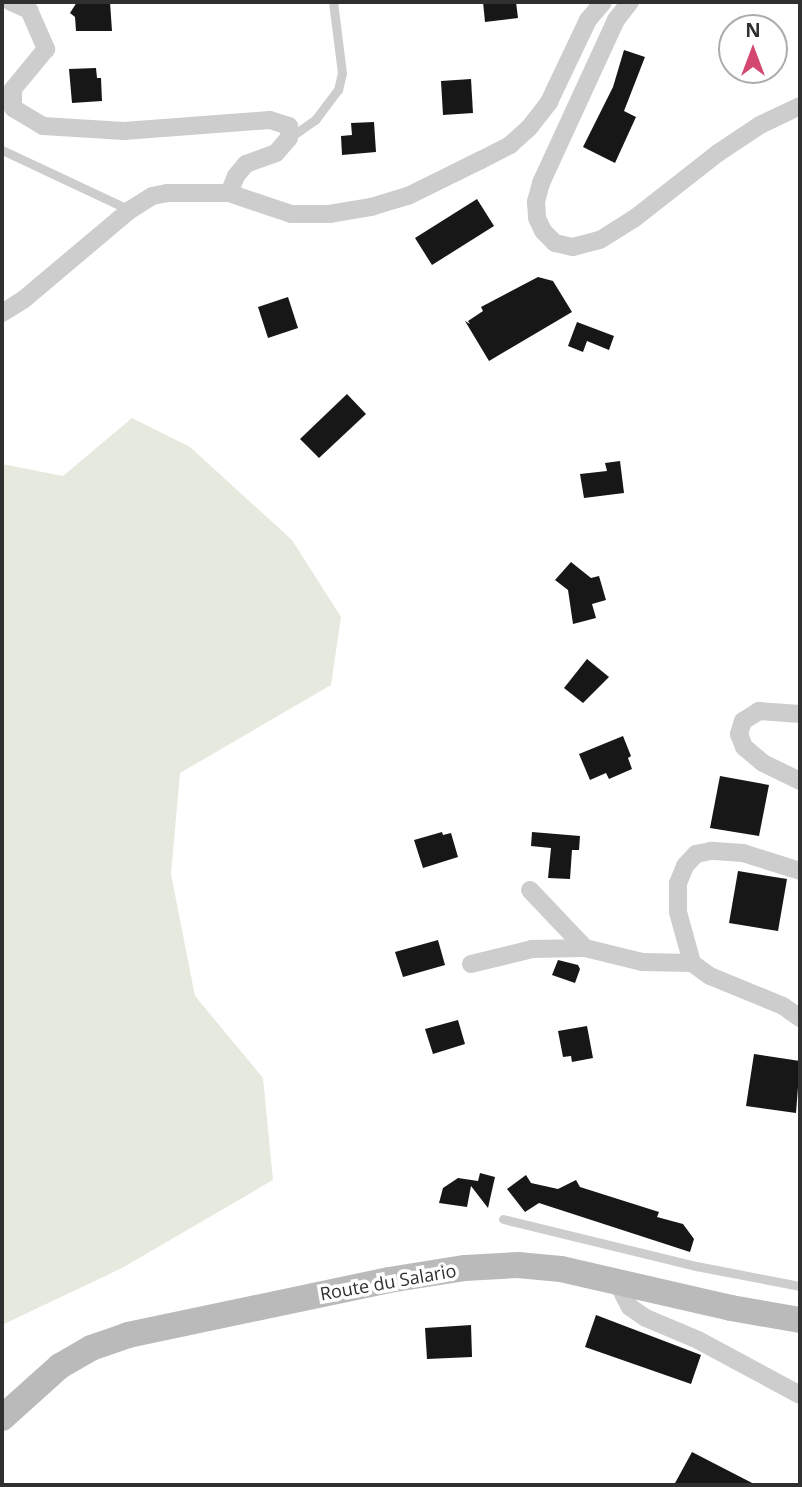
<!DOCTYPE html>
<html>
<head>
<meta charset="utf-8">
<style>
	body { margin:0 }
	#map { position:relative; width:802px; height:1487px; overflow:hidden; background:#fff; font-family:"Open Sans",sans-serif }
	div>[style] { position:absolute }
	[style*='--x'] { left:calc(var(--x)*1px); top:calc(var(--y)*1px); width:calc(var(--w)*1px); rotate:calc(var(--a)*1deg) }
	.green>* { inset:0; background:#e6e9dd }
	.building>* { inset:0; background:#171717 }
	.service>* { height:9px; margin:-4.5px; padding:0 4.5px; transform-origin:4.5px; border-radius:4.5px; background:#cdcdcd }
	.minor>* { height:18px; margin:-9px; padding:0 9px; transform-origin:9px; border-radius:9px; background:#cdcdcd }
	.secondary>* { height:26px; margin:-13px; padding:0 13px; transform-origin:13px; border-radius:13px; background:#bababa }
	span { translate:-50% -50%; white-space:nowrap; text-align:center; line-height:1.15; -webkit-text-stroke:7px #fff; paint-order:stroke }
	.street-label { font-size:18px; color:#303030 }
	.frame { position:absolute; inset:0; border:4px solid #303030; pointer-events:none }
	.north { position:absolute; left:718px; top:14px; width:70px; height:70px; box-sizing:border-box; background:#fff; border:2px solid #acacac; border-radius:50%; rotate:0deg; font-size:19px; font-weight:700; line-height:28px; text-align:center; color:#303030 }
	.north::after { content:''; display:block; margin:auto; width:24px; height:32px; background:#d34770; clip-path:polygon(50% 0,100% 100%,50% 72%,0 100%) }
</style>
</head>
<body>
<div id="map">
	<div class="green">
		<div style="clip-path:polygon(132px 418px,190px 447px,292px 540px,341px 617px,331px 685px,180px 773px,171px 874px,195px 996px,263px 1078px,273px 1180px,122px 1268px,2px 1325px,2px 464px,63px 476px)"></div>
	</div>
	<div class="building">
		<div style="clip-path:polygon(77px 2px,110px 2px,112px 31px,76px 31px,75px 17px,70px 13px)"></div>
		<div style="clip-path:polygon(483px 2px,516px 2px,518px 18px,485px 22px)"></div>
		<div style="clip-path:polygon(624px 50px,645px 57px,624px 111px,636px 117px,615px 163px,583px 147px,613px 87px)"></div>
		<div style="clip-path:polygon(96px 68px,97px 78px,101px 78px,102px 101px,72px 103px,69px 69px)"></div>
		<div style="clip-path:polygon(471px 79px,473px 113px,443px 115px,441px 81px)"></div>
		<div style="clip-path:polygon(374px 122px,376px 152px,342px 155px,341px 136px,352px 135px,351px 123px)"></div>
		<div style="clip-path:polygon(477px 199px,494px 226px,432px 265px,415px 238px)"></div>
		<div style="clip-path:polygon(538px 277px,553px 281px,572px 312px,489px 361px,465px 321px,470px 324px,468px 321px,483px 311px,481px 307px)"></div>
		<div style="clip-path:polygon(288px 297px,298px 328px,268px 338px,258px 307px)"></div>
		<div style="clip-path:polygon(577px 322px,614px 336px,609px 350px,587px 341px,583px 352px,568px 346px)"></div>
		<div style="clip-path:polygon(347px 394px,366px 414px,319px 458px,300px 439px)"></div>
		<div style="clip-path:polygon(620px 461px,624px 493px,584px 498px,580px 474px,607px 471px,605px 463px)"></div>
		<div style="clip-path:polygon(571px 562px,591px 578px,599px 576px,606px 600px,592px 604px,596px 618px,573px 624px,568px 590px,555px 580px)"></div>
		<div style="clip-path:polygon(587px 659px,609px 677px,583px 703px,564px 688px)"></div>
		<div style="clip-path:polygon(623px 736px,631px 756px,628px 758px,632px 769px,609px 779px,606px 773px,590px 780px,579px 754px)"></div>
		<div style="clip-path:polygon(720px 776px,769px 785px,759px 836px,710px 828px)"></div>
		<div style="clip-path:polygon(442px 832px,443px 835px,451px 833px,458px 857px,423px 868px,414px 840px)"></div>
		<div style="clip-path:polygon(532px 832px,580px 836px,579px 850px,572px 850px,570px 879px,548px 878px,551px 848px,531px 846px)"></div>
		<div style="clip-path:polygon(738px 871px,787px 879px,778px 931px,729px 923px)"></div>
		<div style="clip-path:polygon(438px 940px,445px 965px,403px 977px,395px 952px)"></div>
		<div style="clip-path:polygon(558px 960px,578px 965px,580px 969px,575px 983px,552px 975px)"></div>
		<div style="clip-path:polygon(458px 1020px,465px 1044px,433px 1054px,425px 1029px)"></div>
		<div style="clip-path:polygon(587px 1026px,593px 1058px,572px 1062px,571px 1056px,563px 1057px,558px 1031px)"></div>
		<div style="clip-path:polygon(754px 1054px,800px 1061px,796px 1113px,746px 1106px)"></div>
		<div style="clip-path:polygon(480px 1173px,495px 1177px,488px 1208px,471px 1186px,467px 1207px,439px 1203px,443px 1188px,458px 1178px,478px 1181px)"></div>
		<div style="clip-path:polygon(526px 1175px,531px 1183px,558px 1189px,576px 1180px,580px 1187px,659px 1212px,657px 1217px,683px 1224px,694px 1239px,690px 1252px,539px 1203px,525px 1212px,507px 1189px)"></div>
		<div style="clip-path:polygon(596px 1315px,701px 1355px,691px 1384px,585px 1347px)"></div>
		<div style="clip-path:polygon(471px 1325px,472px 1357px,427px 1359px,425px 1328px)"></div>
		<div style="clip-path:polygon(692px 1452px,756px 1485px,674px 1485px)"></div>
	</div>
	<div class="service">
		<div style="--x:289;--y:138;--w:32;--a:-35"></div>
		<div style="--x:315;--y:120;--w:38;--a:-53"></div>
		<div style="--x:338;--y:90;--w:17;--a:-77"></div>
		<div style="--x:342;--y:73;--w:72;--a:-97.2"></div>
		<div style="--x:2;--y:150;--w:141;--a:25.1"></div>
		<div style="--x:503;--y:1219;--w:199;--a:13.7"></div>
		<div style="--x:696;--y:1266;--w:106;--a:10.9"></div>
	</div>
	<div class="minor">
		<div style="--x:11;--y:2;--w:20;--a:24"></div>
		<div style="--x:29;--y:10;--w:43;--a:66.4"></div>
		<div style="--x:46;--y:49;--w:52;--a:129.5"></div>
		<div style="--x:13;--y:89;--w:19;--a:90"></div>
		<div style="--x:13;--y:108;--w:35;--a:31"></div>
		<div style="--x:43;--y:126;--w:81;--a:3.5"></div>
		<div style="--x:124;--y:131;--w:146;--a:-4.3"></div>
		<div style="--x:270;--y:120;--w:20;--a:18"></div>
		<div style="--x:289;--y:126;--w:12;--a:90"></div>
		<div style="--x:289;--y:138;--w:20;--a:131"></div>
		<div style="--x:276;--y:153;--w:32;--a:160"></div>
		<div style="--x:246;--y:164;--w:16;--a:130"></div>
		<div style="--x:236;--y:176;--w:18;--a:112"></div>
		<div style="--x:630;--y:2;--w:23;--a:128"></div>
		<div style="--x:616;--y:20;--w:179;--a:114.7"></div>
		<div style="--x:541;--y:183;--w:20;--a:105"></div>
		<div style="--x:536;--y:202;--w:16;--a:86"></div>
		<div style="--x:537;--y:218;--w:14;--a:65"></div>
		<div style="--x:543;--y:231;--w:17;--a:45"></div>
		<div style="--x:555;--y:243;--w:18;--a:13"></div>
		<div style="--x:573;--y:247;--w:28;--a:-15"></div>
		<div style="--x:600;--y:240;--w:41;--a:-32.2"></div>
		<div style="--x:635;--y:218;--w:105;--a:-38.1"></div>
		<div style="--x:718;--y:153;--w:50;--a:-33.7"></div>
		<div style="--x:760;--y:125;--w:44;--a:-25.4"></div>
		<div style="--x:2;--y:313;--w:25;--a:-32"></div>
		<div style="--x:23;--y:300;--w:140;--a:-40.1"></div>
		<div style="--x:130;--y:210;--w:26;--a:-32"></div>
		<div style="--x:152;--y:196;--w:15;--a:-11"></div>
		<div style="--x:167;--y:193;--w:62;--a:0"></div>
		<div style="--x:229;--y:193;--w:65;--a:18.7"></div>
		<div style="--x:291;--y:214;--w:38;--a:0"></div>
		<div style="--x:329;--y:214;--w:43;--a:-9.5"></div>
		<div style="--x:371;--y:207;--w:39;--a:-17"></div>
		<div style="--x:408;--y:196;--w:81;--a:-26.3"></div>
		<div style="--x:481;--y:160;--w:33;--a:-27"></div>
		<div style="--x:510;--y:145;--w:25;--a:-42"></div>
		<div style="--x:529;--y:128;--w:33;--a:-52"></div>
		<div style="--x:549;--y:102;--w:91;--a:-64.6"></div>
		<div style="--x:588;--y:20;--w:23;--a:-50"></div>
		<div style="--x:800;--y:714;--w:41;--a:-175.8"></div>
		<div style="--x:759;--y:711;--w:19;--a:148"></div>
		<div style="--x:743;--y:721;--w:14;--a:107"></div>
		<div style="--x:739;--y:734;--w:14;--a:69"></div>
		<div style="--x:744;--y:747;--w:25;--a:40"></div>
		<div style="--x:763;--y:763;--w:41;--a:25.9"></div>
		<div style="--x:800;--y:871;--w:60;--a:-162.5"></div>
		<div style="--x:743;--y:853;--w:32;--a:-176"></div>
		<div style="--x:711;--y:851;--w:15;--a:169"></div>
		<div style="--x:696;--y:854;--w:16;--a:133"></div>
		<div style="--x:685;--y:866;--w:18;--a:112"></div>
		<div style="--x:678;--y:883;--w:29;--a:90"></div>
		<div style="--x:678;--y:912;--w:53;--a:74.6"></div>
		<div style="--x:692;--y:963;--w:22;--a:36"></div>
		<div style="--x:710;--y:976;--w:79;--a:22.3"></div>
		<div style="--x:783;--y:1006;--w:21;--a:35"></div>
		<div style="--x:530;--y:890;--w:80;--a:46.5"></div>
		<div style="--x:585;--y:948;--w:59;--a:13.8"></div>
		<div style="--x:642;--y:962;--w:50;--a:1.1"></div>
		<div style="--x:471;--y:964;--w:63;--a:-13.8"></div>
		<div style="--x:532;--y:949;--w:53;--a:-1.1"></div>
		<div style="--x:617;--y:1282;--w:28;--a:63"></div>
		<div style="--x:630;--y:1307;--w:19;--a:35"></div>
		<div style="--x:646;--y:1318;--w:56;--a:22.9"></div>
		<div style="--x:698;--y:1340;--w:116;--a:28.3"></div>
	</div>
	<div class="secondary">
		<div style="--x:2;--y:1418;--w:78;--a:-41.9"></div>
		<div style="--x:60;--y:1366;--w:36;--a:-30"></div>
		<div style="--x:91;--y:1348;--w:39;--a:-19"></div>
		<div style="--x:128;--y:1335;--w:267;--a:-11.9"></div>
		<div style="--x:389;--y:1280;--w:77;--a:-9"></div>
		<div style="--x:465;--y:1268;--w:53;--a:-3.2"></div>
		<div style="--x:518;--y:1265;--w:43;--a:5.3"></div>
		<div style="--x:561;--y:1269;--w:174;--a:12.9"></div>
		<div style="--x:731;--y:1308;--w:70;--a:9.9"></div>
	</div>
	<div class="street-label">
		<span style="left:388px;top:1282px;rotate:-10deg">Route du Salario</span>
	</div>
	<div class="frame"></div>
	<div class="north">N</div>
</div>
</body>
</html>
